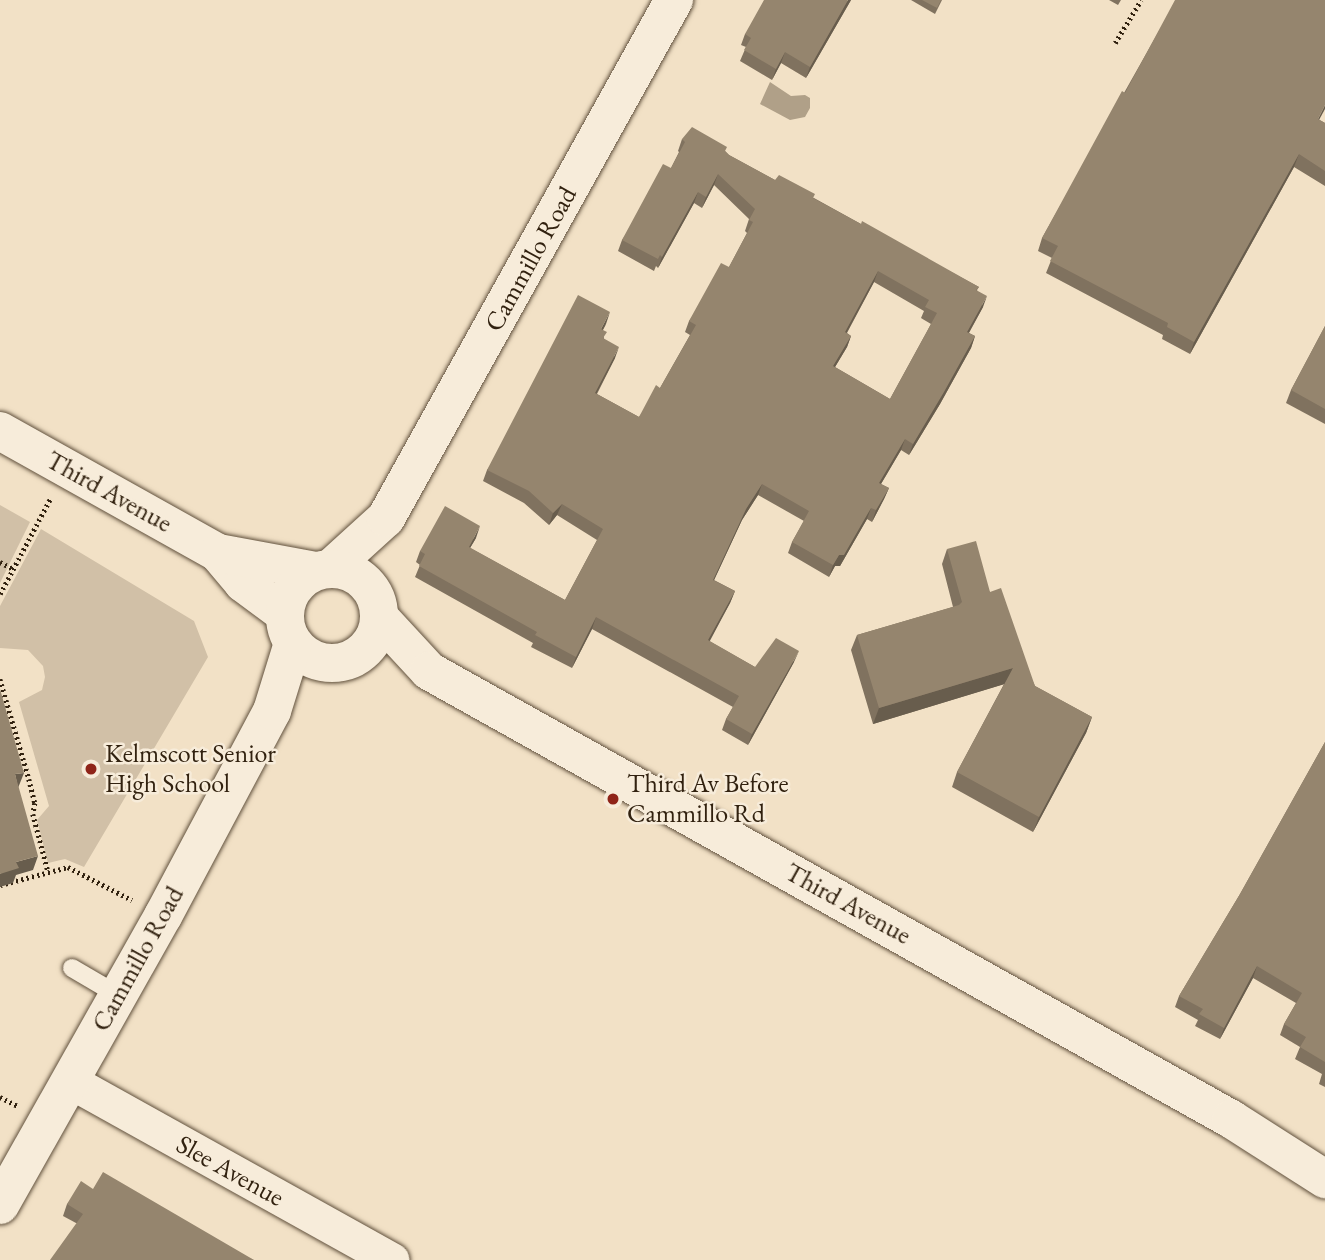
<!DOCTYPE html>
<html>
<head>
<meta charset="utf-8">
<style>
	body { margin:0 }
	#map { position:relative; width:1325px; height:1260px; overflow:hidden; background:#f2e1c6; font-family:"EB Garamond",serif }
	div>[style] { position:absolute }
	[style*='--x'] { left:calc(var(--x)*1px); top:calc(var(--y)*1px); width:calc(var(--w)*1px); rotate:calc(var(--a)*1deg) }
	.green>* { inset:0; background:#d1c0a7 }
	.water>* { inset:0; background:#b0a088 }
	.path>* { height:4.5px; margin-top:-2.25px; transform-origin:0; background:repeating-linear-gradient(90deg,#31210f 0 2px,transparent 0 5.5px) }
	.roads { filter:drop-shadow(0 0 2px #61513d) drop-shadow(0 0 2px #61513d) }
	.lane>* { height:18px; margin:-9px; padding:0 9px; transform-origin:9px; border-radius:9px; background:#f7ecda }
	.street>* { height:35px; margin:-17.5px; padding:0 17.5px; transform-origin:17.5px; border-radius:17.5px; background:#f7ecda }
	.secondary>* { height:38px; margin:-19px; padding:0 19px; transform-origin:19px; border-radius:19px; background:#f7ecda }
	.secondary>.ring { margin:-19px; padding:0; box-sizing:content-box; background:none; border:38px solid #f7ecda; border-radius:50% }
	.wall>* { inset:0; background:#80725f }
	.shaded-wall>* { inset:0; background:#685d4d }
	.building>* { inset:0; background:#95856e }
	.dots>* { width:19px; height:19px; translate:-50% -50%; box-sizing:border-box; border:4px solid #f7ecda; border-radius:50% }
	span { translate:-50% -50%; white-space:nowrap; text-align:center; line-height:1.15; -webkit-text-stroke:5px #f7ecda; paint-order:stroke }
	.street-label { font-size:26px; color:#31210f }
	.poi-label { font-size:26px; color:#31210f }
	.left { translate:0 -50%; text-align:left }
</style>
</head>
<body>
<div id="map">
	<div class="green">
		<div style="clip-path:polygon(0 505px,30px 522px,0 583px)"></div>
		<div style="clip-path:polygon(41px 529px,194px 621px,208px 657px,84px 867px,65px 859px,48px 863px,37px 820px,49px 806px,19px 702px,42px 690px,45px 677px,43px 666px,28px 650px,0 648px,0 606px)"></div>
	</div>
	<div class="water">
		<div style="clip-path:polygon(770px 82px,791px 96px,805px 95px,810px 98px,810px 108px,805px 117px,790px 120px,760px 104px)"></div>
	</div>
	<div class="path">
		<div style="--x:1115;--y:43;--w:50;--a:-58.8"></div>
		<div style="--x:0;--y:562;--w:15;--a:28"></div>
		<div style="--x:0;--y:594;--w:107;--a:-62.2"></div>
		<div style="--x:0;--y:679;--w:104;--a:73.8"></div>
		<div style="--x:29;--y:779;--w:25;--a:76"></div>
		<div style="--x:35;--y:803;--w:11;--a:100"></div>
		<div style="--x:33;--y:814;--w:59;--a:75.3"></div>
		<div style="--x:0;--y:885;--w:70;--a:-14.8"></div>
		<div style="--x:68;--y:867;--w:72;--a:27.3"></div>
		<div style="--x:0;--y:1097;--w:20;--a:27"></div>
	</div>
	<div class="roads">
		<div class="lane">
			<div style="--x:72;--y:968;--w:53;--a:30.4"></div>
		</div>
		<div class="street">
			<div style="--x:70;--y:1081;--w:368;--a:29.1"></div>
		</div>
		<div class="secondary">
			<div style="--x:0;--y:431;--w:250;--a:29.2"></div>
			<div style="--x:218;--y:553;--w:39;--a:50"></div>
			<div style="--x:243;--y:583;--w:52;--a:36.4"></div>
			<div style="--x:218;--y:553;--w:99;--a:10.5"></div>
			<div style="--x:331;--y:568;--w:74;--a:-42.3"></div>
			<div style="--x:386;--y:518;--w:593;--a:-60.93"></div>
			<div class="ring" style="left:285px;top:569px;width:56px;height:56px"></div>
			<div style="--x:380;--y:618;--w:72;--a:47.2"></div>
			<div style="--x:429;--y:671;--w:919;--a:29.19"></div>
			<div style="--x:1231;--y:1119;--w:112;--a:32.6"></div>
			<div style="--x:0;--y:1205;--w:332;--a:-60.6"></div>
			<div style="--x:163;--y:916;--w:232;--a:-62"></div>
			<div style="--x:272;--y:711;--w:71;--a:-72.8"></div>
		</div>
	</div>
	<div class="wall">
		<div style="clip-path:polygon(851px 0,806px 78px,781px 63px,772px 80px,740px 61px,746px 47px,741px 45px,745px 34px)"></div>
		<div style="clip-path:polygon(911px 0,942px 0,935px 14px)"></div>
		<div style="clip-path:polygon(1109px 0,1121px 0,1118px 5px)"></div>
		<div style="clip-path:polygon(1159px 31px,1325px 123px,1325px 186px,1294px 167px,1190px 354px,1162px 339px,1163px 335px,1046px 273px,1052px 258px,1038px 251px,1042px 238px)"></div>
		<div style="clip-path:polygon(evenodd,682px 139px,725px 151px,729px 155px,775px 180px,814px 198px,861px 224px,979px 287px,977px 290px,983px 307px,969px 333px,975px 336px,971px 348px,940px 404px,909px 455px,901px 450px,881px 484px,889px 488px,884px 499px,872px 522px,867px 519px,840px 566px,835px 566px,829px 577px,788px 553px,792px 542px,804px 521px,758px 495px,742px 520px,714px 580px,735px 591px,730px 603px,709px 641px,755px 667px,794px 662px,748px 745px,722px 730px,726px 719px,733px 707px,592px 629px,572px 668px,531px 647px,533px 643px,415px 577px,420px 565px,416px 562px,420px 551px,476px 538px,470px 548px,565px 600px,597px 540px,557px 515px,549px 525px,524px 503px,483px 481px,487px 470px,606px 324px,603px 330px,604px 339px,615px 358px,597px 394px,639px 417px,660px 388px,690px 335px,685px 332px,689px 321px,729px 267px,747px 233px,745px 231px,749px 219px,714px 185px,702px 208px,694px 203px,658px 268px,656px 266px,654px 271px,618px 251px,622px 240px,671px 168px,679px 152px,678px 151px,682px 139px,874px 282px,924px 311px,921px 318px,931px 324px,890px 399px,835px 367px,847px 347px,851px 336px,847px 333px,874px 282px)"></div>
		<div style="clip-path:polygon(1325px 326px,1325px 424px,1286px 403px,1291px 390px)"></div>
		<div style="clip-path:polygon(947px 549px,990px 592px,1035px 686px,1092px 717px,1086px 733px,1033px 832px,952px 787px,957px 772px,1004px 684px,873px 724px,851px 650px,857px 635px,953px 607px,942px 564px)"></div>
		<div style="clip-path:polygon(1325px 742px,1325px 1087px,1319px 1084px,1322px 1074px,1295px 1059px,1300px 1047px,1280px 1035px,1284px 1024px,1296px 1003px,1253px 978px,1220px 1039px,1195px 1026px,1198px 1020px,1175px 1007px,1179px 996px,1240px 894px)"></div>
		<div style="clip-path:polygon(93px 1189px,254px 1260px,76px 1223px,63px 1216px,67px 1204px)"></div>
	</div>
	<div class="shaded-wall">
		<div style="clip-path:polygon(848px 0,851px 0,806px 78px,810px 67px)"></div>
		<div style="clip-path:polygon(785px 52px,781px 63px,772px 80px,776px 69px)"></div>
		<div style="clip-path:polygon(1325px 105px,1325px 109px,1313px 131px,1318px 119px)"></div>
		<div style="clip-path:polygon(1299px 154px,1294px 167px,1190px 354px,1194px 342px)"></div>
		<div style="clip-path:polygon(718px 174px,714px 185px,702px 208px,706px 197px)"></div>
		<div style="clip-path:polygon(698px 192px,694px 203px,658px 268px,662px 257px)"></div>
		<div style="clip-path:polygon(878px 271px,874px 282px,841px 343px,845px 332px)"></div>
		<div style="clip-path:polygon(987px 296px,983px 307px,963px 343px,967px 332px)"></div>
		<div style="clip-path:polygon(610px 312px,606px 324px,597px 340px,601px 329px)"></div>
		<div style="clip-path:polygon(851px 336px,847px 347px,829px 377px,833px 366px)"></div>
		<div style="clip-path:polygon(975px 336px,971px 348px,940px 404px,909px 455px,913px 444px)"></div>
		<div style="clip-path:polygon(619px 347px,615px 358px,591px 404px,595px 393px)"></div>
		<div style="clip-path:polygon(905px 439px,901px 450px,875px 494px,879px 483px)"></div>
		<div style="clip-path:polygon(762px 484px,758px 495px,742px 520px,709px 591px,713px 580px,746px 509px)"></div>
		<div style="clip-path:polygon(889px 488px,884px 499px,872px 522px,876px 510px)"></div>
		<div style="clip-path:polygon(562px 504px,557px 515px,549px 525px,553px 513px)"></div>
		<div style="clip-path:polygon(871px 508px,867px 519px,840px 566px,835px 566px,829px 577px,833px 565px,839px 555px)"></div>
		<div style="clip-path:polygon(480px 526px,476px 538px,464px 558px,469px 547px)"></div>
		<div style="clip-path:polygon(735px 591px,730px 603px,704px 652px,708px 640px)"></div>
		<div style="clip-path:polygon(596px 617px,592px 629px,572px 668px,576px 657px)"></div>
		<div style="clip-path:polygon(799px 651px,794px 662px,748px 745px,752px 734px)"></div>
		<div style="clip-path:polygon(1013px 668px,1008px 683px,873px 724px,879px 708px)"></div>
		<div style="clip-path:polygon(1092px 717px,1086px 733px,1033px 832px,1039px 817px)"></div>
		<div style="clip-path:polygon(24px 773px,18px 788px,15px 774px)"></div>
		<div style="clip-path:polygon(38px 856px,33px 870px,16px 875px,13px 883px,0 887px,0 874px,16px 862px)"></div>
		<div style="clip-path:polygon(1257px 966px,1253px 978px,1220px 1039px,1224px 1028px)"></div>
	</div>
	<div class="building">
		<div style="clip-path:polygon(764px 0,848px 0,810px 67px,785px 52px,776px 69px,744px 50px,751px 38px,745px 34px)"></div>
		<div style="clip-path:polygon(922px 0,941px 0,937px 8px)"></div>
		<div style="clip-path:polygon(1175px 0,1325px 0,1325px 105px,1318px 119px,1325px 123px,1325px 171px,1299px 154px,1194px 342px,1167px 327px,1168px 323px,1050px 261px,1058px 246px,1042px 238px,1122px 91px,1125px 93px)"></div>
		<div style="clip-path:polygon(evenodd,692px 127px,727px 147px,725px 151px,729px 155px,775px 180px,779px 175px,815px 194px,813px 198px,861px 224px,862px 221px,979px 287px,976px 290px,987px 296px,967px 332px,975px 336px,944px 392px,913px 444px,905px 439px,879px 483px,889px 488px,876px 510px,871px 508px,844px 555px,839px 555px,833px 565px,792px 542px,809px 511px,762px 484px,746px 509px,713px 580px,735px 591px,708px 640px,755px 667px,776px 638px,799px 651px,752px 734px,726px 719px,739px 696px,596px 617px,576px 657px,535px 635px,537px 632px,419px 566px,425px 554px,420px 551px,445px 506px,480px 526px,469px 547px,565px 600px,603px 529px,562px 504px,553px 513px,529px 491px,487px 470px,578px 295px,610px 312px,601px 329px,607px 332px,603px 338px,619px 347px,595px 393px,639px 417px,656px 385px,660px 388px,696px 325px,689px 321px,721px 263px,729px 267px,753px 222px,749px 220px,755px 209px,718px 174px,706px 197px,698px 192px,662px 257px,660px 255px,658px 259px,622px 240px,663px 164px,671px 168px,685px 142px,682px 139px,692px 127px,878px 271px,929px 300px,925px 307px,937px 313px,890px 399px,833px 366px,851px 336px,845px 332px,878px 271px)"></div>
		<div style="clip-path:polygon(1325px 326px,1325px 409px,1291px 390px)"></div>
		<div style="clip-path:polygon(976px 541px,990px 592px,1001px 588px,1035px 686px,1092px 717px,1039px 817px,957px 772px,1013px 668px,879px 708px,857px 635px,959px 605px,962px 602px,947px 549px)"></div>
		<div style="clip-path:polygon(0 689px,24px 773px,15px 774px,38px 856px,16px 862px,19px 868px,0 874px)"></div>
		<div style="clip-path:polygon(1325px 742px,1325px 1062px,1300px 1047px,1306px 1037px,1284px 1024px,1302px 993px,1257px 966px,1224px 1028px,1199px 1014px,1203px 1009px,1179px 996px,1240px 894px)"></div>
		<div style="clip-path:polygon(103px 1172px,254px 1260px,50px 1260px,83px 1214px,67px 1204px,81px 1181px,93px 1189px)"></div>
	</div>
	<div class="dots">
		<div style="left:91px;top:769px;background:#8f2418"></div>
		<div style="left:613px;top:799px;background:#8f2418"></div>
	</div>
	<div class="street-label">
		<span style="left:531px;top:259px;rotate:-61deg">Cammillo Road</span>
		<span style="left:109px;top:492px;rotate:29deg">Third Avenue</span>
		<span style="left:848px;top:904px;rotate:29deg">Third Avenue</span>
		<span style="left:138px;top:959px;rotate:-61deg">Cammillo Road</span>
		<span style="left:230px;top:1171px;rotate:29deg">Slee Avenue</span>
	</div>
	<div class="poi-label">
		<span class="left" style="left:105px;top:769px">Kelmscott Senior<br>High School</span>
		<span class="left" style="left:627px;top:799px">Third Av Before<br>Cammillo Rd</span>
	</div>
</div>
</body>
</html>
